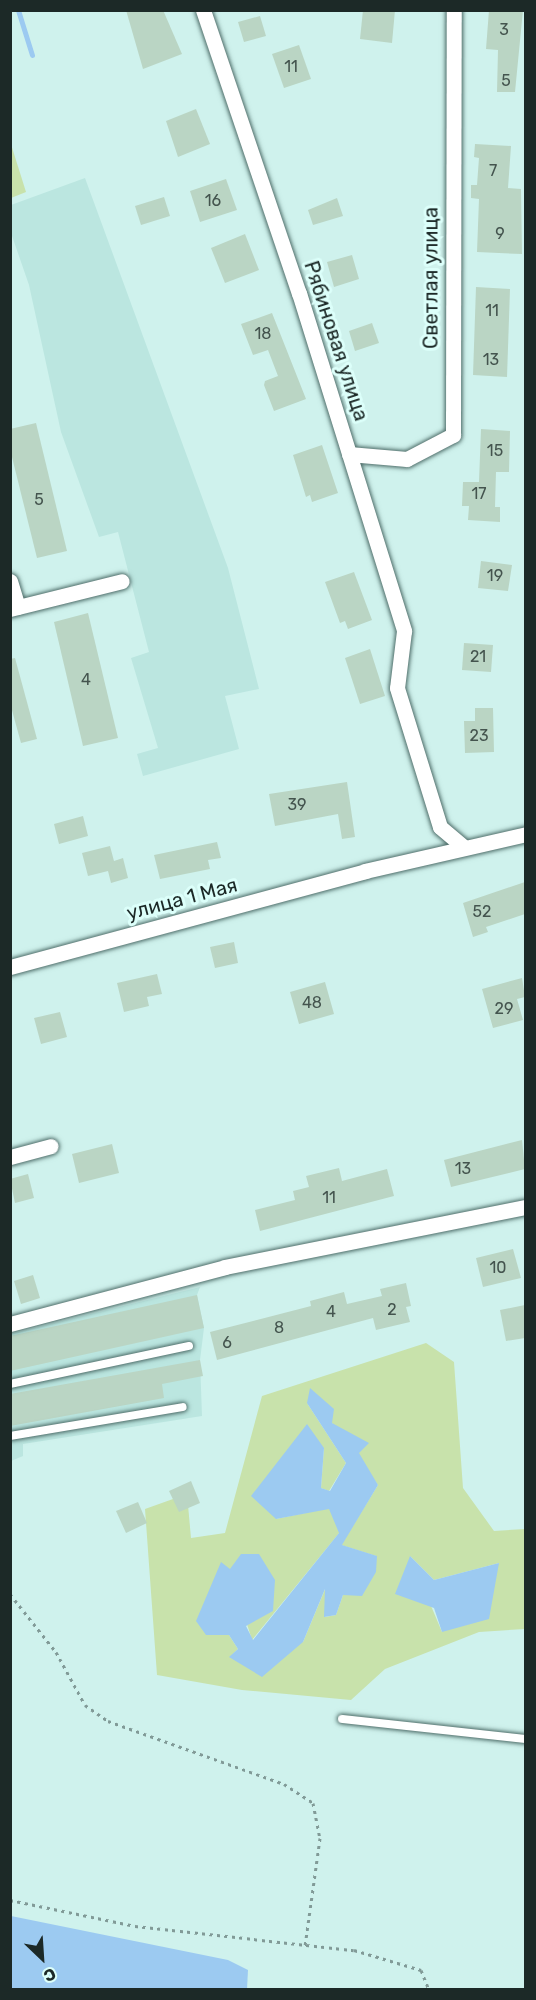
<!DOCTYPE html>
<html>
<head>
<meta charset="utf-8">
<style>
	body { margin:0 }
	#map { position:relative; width:536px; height:2000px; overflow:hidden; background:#cff2ed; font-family:Rubik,sans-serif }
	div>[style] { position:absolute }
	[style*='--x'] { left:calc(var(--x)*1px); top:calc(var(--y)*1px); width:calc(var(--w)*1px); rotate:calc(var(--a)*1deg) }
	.built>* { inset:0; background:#bbe6e0 }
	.green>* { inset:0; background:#c8e2ab }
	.water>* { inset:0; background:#9ccaf1 }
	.stream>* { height:5px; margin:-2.5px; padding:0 2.5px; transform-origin:2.5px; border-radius:2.5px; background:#9ccaf1 }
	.building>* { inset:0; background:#bad5c4 }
	.path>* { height:3px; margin-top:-1.5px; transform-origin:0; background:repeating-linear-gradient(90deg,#819a97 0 3px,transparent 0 7.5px) }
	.roads { filter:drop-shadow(0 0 2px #4f6e6a) drop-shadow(0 0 2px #4f6e6a) }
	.service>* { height:8px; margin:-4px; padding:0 4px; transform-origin:4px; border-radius:4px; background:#fff }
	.minor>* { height:15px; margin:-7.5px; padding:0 7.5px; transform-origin:7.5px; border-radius:7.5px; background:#fff }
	span { translate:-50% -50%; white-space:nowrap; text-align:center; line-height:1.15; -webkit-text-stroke:6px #dcfffa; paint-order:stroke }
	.number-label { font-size:16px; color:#44544e }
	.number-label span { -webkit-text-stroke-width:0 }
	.street-label { font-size:20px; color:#1c2927 }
	.frame { position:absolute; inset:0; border:12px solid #1c2927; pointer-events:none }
	.north { position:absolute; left:12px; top:1928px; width:60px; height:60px; -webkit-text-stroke:4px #dcfffa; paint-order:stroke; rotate:155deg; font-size:16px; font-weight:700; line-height:24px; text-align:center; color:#1c2927 }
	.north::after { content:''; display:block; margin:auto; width:21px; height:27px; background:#1c2927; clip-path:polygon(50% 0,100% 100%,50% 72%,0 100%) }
</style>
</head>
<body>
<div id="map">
	<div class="built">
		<div style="clip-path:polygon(85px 178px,228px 568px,259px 689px,225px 696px,239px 749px,143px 776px,137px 754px,158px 748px,131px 658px,149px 652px,118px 532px,99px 537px,61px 432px,29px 285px,11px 233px,11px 205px)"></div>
		<div style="clip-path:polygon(200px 1287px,197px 1295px,204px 1328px,200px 1360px,202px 1416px,23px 1444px,23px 1456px,11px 1461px,10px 1334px)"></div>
	</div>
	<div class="green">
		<div style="clip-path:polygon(10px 141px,26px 192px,11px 198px,10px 198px)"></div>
		<div style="clip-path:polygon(evenodd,426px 1343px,454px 1362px,463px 1488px,494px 1531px,525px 1529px,525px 1629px,479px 1632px,385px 1669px,351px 1700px,242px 1690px,157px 1675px,145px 1509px,187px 1494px,191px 1538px,225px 1533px,262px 1396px,426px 1343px,307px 1403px,332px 1423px,378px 1485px,341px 1545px,376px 1556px,343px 1595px,336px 1615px,325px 1617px,326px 1587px,303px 1642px,230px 1657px,238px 1649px,229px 1635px,206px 1635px,221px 1563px,230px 1570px,252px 1640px,340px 1532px,329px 1508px,276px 1519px,324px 1448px,321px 1488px,329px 1491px,346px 1463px,307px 1403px,426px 1343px,410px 1556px,434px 1580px,499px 1563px,442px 1632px,410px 1556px)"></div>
	</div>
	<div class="water">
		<div style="clip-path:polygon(310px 1388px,334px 1409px,332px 1423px,369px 1443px,359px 1453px,378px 1485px,342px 1545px,377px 1556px,376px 1572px,362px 1596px,343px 1595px,336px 1615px,324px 1617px,325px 1589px,303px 1642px,262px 1677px,229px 1657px,238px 1649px,229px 1635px,206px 1635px,196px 1621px,221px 1562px,230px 1569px,241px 1554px,259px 1554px,275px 1580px,273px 1611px,246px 1626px,253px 1640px,339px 1533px,329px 1509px,276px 1519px,251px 1496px,307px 1424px,324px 1448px,321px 1488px,330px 1491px,346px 1463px,307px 1403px)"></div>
		<div style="clip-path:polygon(410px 1556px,434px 1580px,499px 1563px,489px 1619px,442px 1632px,434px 1608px,395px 1594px)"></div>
		<div style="clip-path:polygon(11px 1916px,228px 1960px,248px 1970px,247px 1989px,11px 1989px)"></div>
	</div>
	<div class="stream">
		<div style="--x:18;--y:10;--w:47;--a:72.7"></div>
	</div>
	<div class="building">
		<div style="clip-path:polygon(126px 10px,163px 10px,182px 54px,143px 69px)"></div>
		<div style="clip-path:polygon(363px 10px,395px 10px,392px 43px,360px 39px)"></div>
		<div style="clip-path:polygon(489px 10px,523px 10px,515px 92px,497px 92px,498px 50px,486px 49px)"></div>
		<div style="clip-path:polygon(260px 16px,266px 36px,244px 42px,238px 22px)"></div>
		<div style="clip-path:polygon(299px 45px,311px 79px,284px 88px,272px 54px)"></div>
		<div style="clip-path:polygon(196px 109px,210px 144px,178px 157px,166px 121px)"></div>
		<div style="clip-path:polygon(475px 144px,511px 146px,508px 188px,521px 189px,522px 254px,477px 252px,479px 199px,471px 198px,471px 185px,477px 185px,479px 158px,474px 157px)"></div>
		<div style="clip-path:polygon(226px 179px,237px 210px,200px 222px,190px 191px)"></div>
		<div style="clip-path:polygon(164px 197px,170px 216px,141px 225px,135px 206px)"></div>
		<div style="clip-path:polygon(337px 198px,343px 216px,313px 225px,308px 210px)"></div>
		<div style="clip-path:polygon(245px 234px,259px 270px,225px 283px,211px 248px)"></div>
		<div style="clip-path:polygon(352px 255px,359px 279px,334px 287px,327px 262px)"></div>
		<div style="clip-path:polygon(476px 287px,510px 289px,507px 377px,473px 375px)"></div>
		<div style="clip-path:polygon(272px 313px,306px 399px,274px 411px,264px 385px,265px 381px,278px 376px,268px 350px,253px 355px,241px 324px)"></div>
		<div style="clip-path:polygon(372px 323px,379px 343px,355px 351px,349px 331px)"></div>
		<div style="clip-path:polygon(36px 423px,67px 551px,37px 558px,10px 449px,10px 429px)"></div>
		<div style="clip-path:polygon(481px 429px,510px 431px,509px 472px,496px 472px,495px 507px,500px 507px,500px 522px,468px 520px,469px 506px,462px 506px,463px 482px,479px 482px)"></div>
		<div style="clip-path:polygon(322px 445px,338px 493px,312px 502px,310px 495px,306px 497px,293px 455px)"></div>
		<div style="clip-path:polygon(481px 561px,512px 565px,508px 591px,478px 588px)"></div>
		<div style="clip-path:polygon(354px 572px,372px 620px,348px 629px,345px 621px,340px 623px,325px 582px)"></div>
		<div style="clip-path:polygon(88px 613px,118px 738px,83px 746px,54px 622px)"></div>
		<div style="clip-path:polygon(464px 643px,493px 645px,491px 672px,462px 670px)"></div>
		<div style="clip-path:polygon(370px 649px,385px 696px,360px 704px,345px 658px)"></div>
		<div style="clip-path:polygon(15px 658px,37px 739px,21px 743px,10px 703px,10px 659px)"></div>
		<div style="clip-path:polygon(475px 708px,493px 708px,494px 752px,465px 753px,464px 721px,475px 721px)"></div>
		<div style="clip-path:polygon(347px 782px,355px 837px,342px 839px,338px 814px,275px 826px,269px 794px)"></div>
		<div style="clip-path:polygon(83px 816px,88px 836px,59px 844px,54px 824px)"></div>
		<div style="clip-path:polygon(217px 842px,221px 858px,208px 860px,210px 869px,160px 879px,154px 855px)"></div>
		<div style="clip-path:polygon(110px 846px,114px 861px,123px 858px,128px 878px,111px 883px,108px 871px,88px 876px,82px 853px)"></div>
		<div style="clip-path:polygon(525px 882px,525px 914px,486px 927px,488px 932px,473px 937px,463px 903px)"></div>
		<div style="clip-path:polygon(234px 942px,238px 963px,215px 968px,210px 947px)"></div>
		<div style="clip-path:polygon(157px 974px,162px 994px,147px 997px,149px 1006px,124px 1012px,117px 983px)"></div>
		<div style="clip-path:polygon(522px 978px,525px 997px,517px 999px,523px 1020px,493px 1028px,482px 989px)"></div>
		<div style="clip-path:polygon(325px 982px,334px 1014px,299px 1024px,290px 992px)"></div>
		<div style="clip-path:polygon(60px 1012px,67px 1037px,41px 1044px,34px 1018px)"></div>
		<div style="clip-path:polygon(522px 1140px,525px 1169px,451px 1187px,444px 1160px)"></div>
		<div style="clip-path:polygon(112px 1144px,119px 1173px,79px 1183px,72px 1154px)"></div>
		<div style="clip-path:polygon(339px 1168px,342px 1181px,387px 1169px,394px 1196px,260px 1231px,255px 1210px,295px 1200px,293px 1191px,309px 1187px,306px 1176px)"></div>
		<div style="clip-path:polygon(28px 1174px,34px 1198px,15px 1203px,10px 1179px)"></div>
		<div style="clip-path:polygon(513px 1249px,521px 1278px,483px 1287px,476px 1258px)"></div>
		<div style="clip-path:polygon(33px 1275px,40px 1298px,21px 1304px,14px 1281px)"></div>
		<div style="clip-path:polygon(406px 1283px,411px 1306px,406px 1307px,410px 1322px,376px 1330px,373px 1318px,217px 1360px,210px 1332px,311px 1306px,310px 1301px,344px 1292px,347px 1304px,382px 1296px,380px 1289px)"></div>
		<div style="clip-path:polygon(197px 1295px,204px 1328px,10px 1371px,10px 1336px)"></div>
		<div style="clip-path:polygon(525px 1305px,525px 1338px,506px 1341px,500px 1310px)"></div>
		<div style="clip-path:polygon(200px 1360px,203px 1376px,162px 1384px,164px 1398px,10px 1426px,10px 1394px)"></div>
		<div style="clip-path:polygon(191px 1481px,200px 1503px,179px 1512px,169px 1491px)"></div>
		<div style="clip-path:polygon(138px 1502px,147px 1523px,126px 1533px,116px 1511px)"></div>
	</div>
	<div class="path">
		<div style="--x:10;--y:1594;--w:74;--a:51.6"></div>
		<div style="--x:56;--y:1652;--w:60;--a:61.3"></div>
		<div style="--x:85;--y:1705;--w:28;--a:35"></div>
		<div style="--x:108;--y:1721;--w:187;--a:19.7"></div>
		<div style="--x:284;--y:1784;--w:35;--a:33"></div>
		<div style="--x:313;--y:1803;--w:36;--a:79"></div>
		<div style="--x:320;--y:1838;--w:109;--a:97.9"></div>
		<div style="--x:10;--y:1900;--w:128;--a:11.7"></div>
		<div style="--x:135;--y:1926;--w:220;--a:6.3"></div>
		<div style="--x:354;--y:1950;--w:70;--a:16.6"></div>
		<div style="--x:421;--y:1970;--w:22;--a:68"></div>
	</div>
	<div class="roads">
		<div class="service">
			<div style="--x:10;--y:1384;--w:183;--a:-12"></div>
			<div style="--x:10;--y:1436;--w:175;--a:-9.5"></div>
			<div style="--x:342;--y:1719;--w:185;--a:6.2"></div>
		</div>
		<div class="minor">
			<div style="--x:203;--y:10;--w:299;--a:71.3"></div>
			<div style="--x:299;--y:293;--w:354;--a:72.7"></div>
			<div style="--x:404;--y:631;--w:57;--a:97"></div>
			<div style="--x:397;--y:688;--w:145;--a:72.8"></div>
			<div style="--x:440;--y:827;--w:31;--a:40"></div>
			<div style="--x:349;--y:454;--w:58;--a:4.9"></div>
			<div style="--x:407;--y:459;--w:52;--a:-27.6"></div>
			<div style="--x:453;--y:435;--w:425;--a:-89.9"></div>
			<div style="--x:10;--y:581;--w:27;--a:73"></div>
			<div style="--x:10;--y:609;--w:115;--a:-14"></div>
			<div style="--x:10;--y:967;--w:368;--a:-15.1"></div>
			<div style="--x:365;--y:871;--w:165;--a:-12.9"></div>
			<div style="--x:10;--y:1157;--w:42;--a:-15"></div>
			<div style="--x:10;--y:1324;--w:222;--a:-14.8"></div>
			<div style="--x:225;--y:1267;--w:307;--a:-11.3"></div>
		</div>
	</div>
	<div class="number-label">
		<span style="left:504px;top:30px">3</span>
		<span style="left:291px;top:67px">11</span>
		<span style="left:506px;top:81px">5</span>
		<span style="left:493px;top:171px">7</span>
		<span style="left:213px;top:201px">16</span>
		<span style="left:500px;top:234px">9</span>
		<span style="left:492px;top:311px">11</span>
		<span style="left:263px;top:334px">18</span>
		<span style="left:491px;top:360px">13</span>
		<span style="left:495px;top:451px">15</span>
		<span style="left:479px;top:494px">17</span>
		<span style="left:39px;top:500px">5</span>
		<span style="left:495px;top:576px">19</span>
		<span style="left:478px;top:657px">21</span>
		<span style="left:86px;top:680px">4</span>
		<span style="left:479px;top:736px">23</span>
		<span style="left:297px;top:805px">39</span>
		<span style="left:482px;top:912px">52</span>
		<span style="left:312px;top:1003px">48</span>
		<span style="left:504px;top:1009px">29</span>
		<span style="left:463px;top:1169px">13</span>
		<span style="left:329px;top:1198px">11</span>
		<span style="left:498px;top:1268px">10</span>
		<span style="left:392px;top:1310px">2</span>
		<span style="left:331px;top:1312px">4</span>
		<span style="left:279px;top:1328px">8</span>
		<span style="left:227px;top:1343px">6</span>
	</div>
	<div class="street-label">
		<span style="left:431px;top:278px;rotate:-90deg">Светлая улица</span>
		<span style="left:336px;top:341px;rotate:72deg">Рябиновая улица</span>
		<span style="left:182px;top:899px;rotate:-15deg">улица 1 Мая</span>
	</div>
	<div class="frame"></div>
	<div class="north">С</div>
</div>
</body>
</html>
